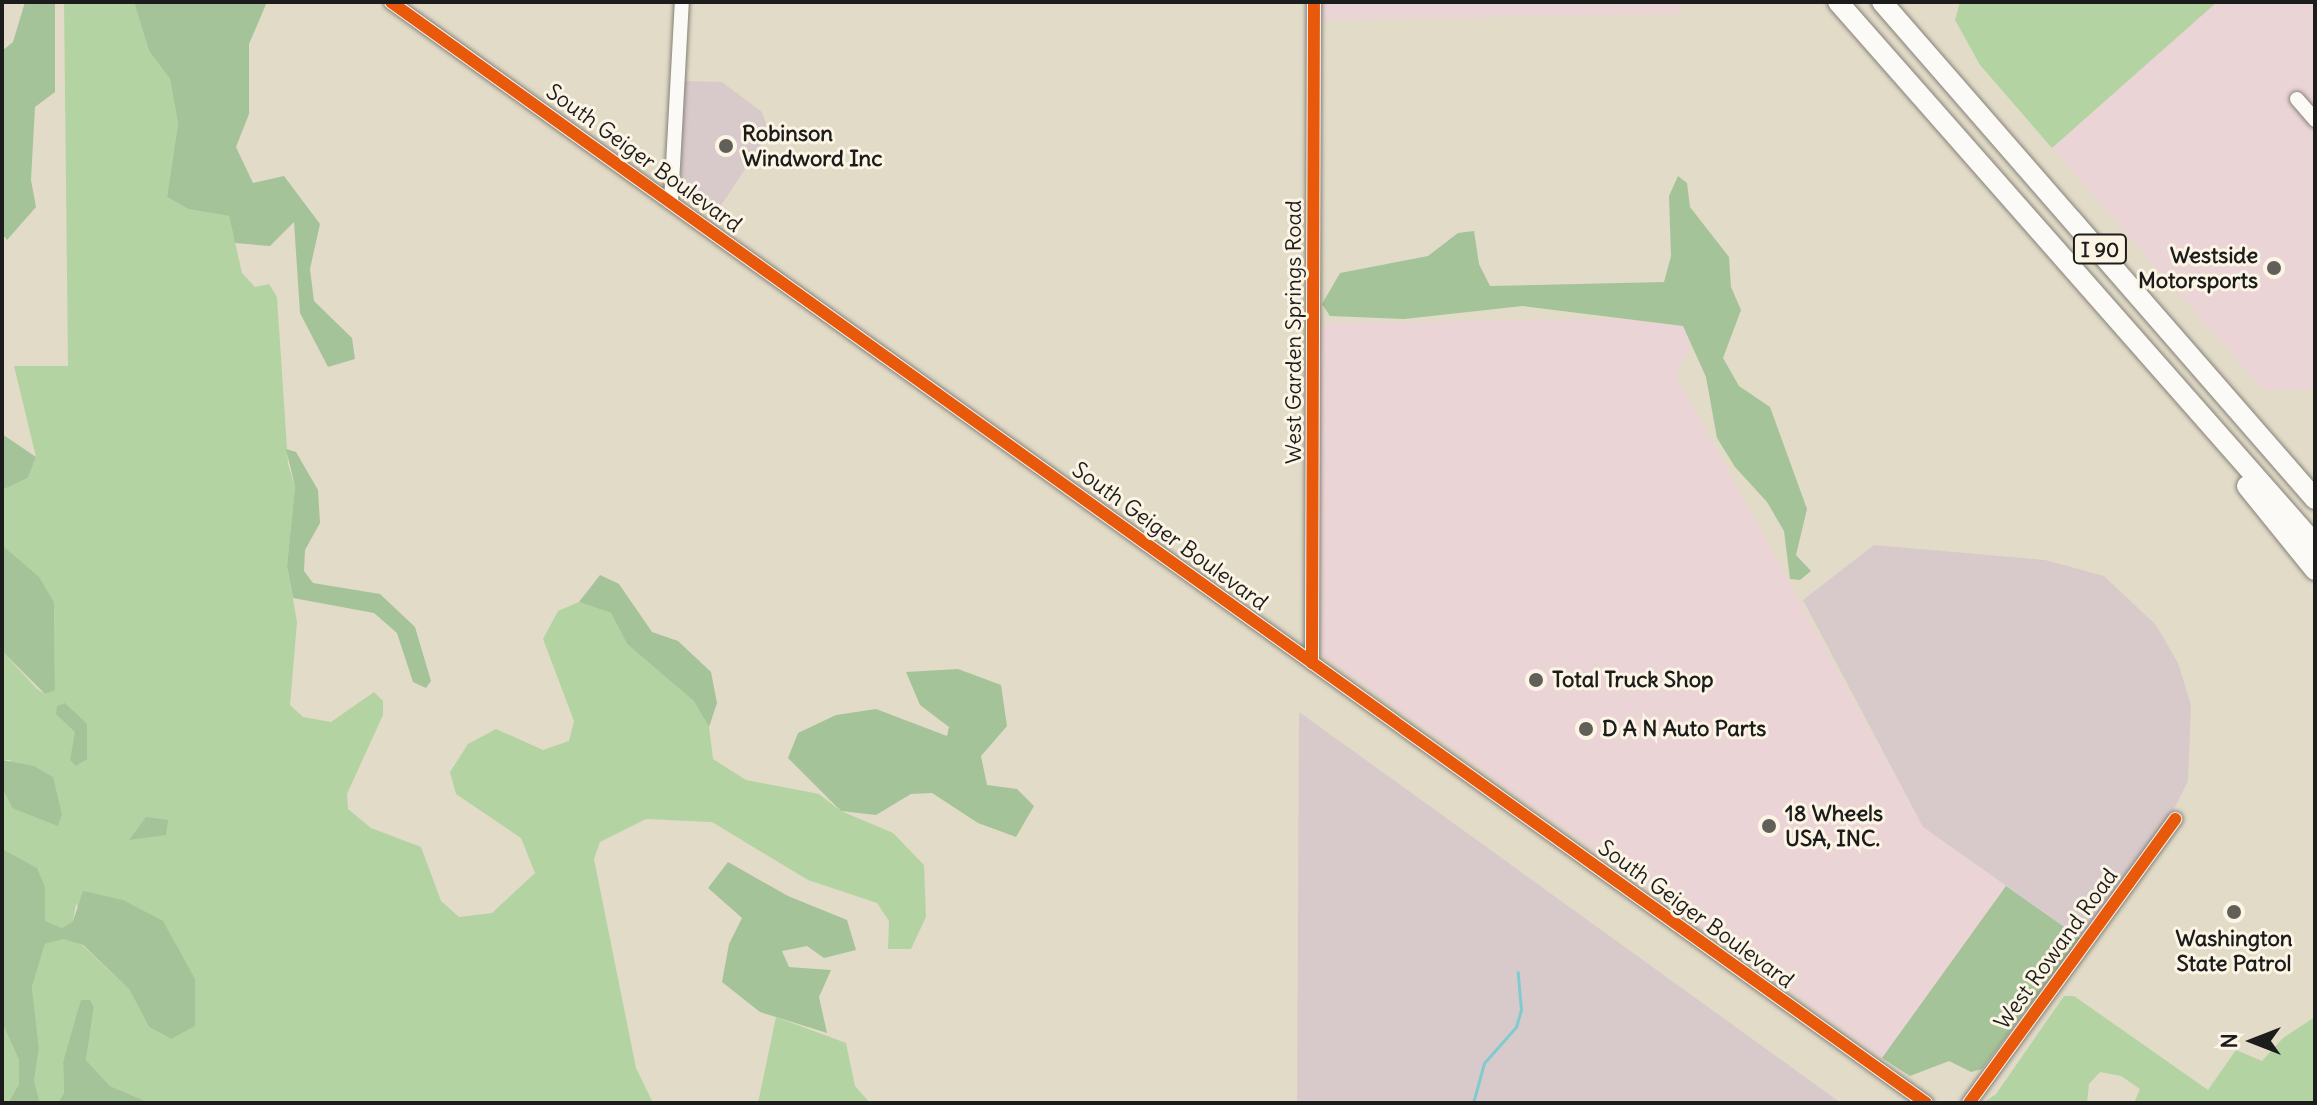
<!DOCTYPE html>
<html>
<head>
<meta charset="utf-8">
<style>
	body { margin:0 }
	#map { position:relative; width:2317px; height:1105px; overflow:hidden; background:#e2dbc8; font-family:Delius,sans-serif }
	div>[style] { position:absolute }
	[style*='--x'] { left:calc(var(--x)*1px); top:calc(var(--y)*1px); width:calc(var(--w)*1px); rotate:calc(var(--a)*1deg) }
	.built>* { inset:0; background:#ebd4d5 }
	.industrial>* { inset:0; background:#d8cacb }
	.green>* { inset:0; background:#b4d3a2 }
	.forest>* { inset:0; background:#a5c398 }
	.stream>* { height:3px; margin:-1.5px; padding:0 1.5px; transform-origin:1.5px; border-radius:1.5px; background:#81cace }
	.roads { filter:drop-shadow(0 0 2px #858178) drop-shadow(0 0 2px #858178) }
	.minor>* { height:14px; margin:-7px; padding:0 7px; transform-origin:7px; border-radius:7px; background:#fbfaf7 }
	.highway>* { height:20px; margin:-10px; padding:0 10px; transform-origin:10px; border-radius:10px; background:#fbfaf7 }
	.cycleway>* { height:12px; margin:-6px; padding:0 6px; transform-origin:6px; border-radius:6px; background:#e8590c }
	.dots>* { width:22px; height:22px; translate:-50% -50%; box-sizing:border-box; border:4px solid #fcf5e5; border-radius:50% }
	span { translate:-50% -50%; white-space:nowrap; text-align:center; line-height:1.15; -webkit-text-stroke:6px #fcf5e5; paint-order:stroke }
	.shield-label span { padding:2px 6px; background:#fcf5e5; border:2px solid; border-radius:6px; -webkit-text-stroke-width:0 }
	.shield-label { font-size:20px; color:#1c1c1c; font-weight:700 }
	.poi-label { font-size:22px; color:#1c1c1c; font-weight:700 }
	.left { translate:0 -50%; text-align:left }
	.right { translate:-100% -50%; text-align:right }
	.street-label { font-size:22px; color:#1c1c1c }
	.frame { position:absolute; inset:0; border:4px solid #1c1c1c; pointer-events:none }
	.north { position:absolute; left:2213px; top:1001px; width:80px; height:80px; -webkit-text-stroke:6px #fcf5e5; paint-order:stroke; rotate:270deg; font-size:22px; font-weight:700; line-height:32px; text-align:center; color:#1c1c1c }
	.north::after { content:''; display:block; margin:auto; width:28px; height:36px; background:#1c1c1c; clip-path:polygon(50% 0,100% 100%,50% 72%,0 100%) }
</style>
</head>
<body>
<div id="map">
	<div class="built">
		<div style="clip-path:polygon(1320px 2px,1681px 2px,1681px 14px,1320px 20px)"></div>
		<div style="clip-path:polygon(2217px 2px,2315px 2px,2315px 389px,2263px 390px,2052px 148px)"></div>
		<div style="clip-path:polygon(1644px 318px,1683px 326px,1691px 344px,1676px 375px,1923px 827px,2006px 886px,1882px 1058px,1327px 659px,1319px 646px,1320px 323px)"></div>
	</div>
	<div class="industrial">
		<div style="clip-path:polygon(684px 81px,722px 82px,762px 112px,769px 133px,712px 219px,681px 190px)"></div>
		<div style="clip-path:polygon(1874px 545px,2045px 560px,2104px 576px,2156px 625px,2178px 663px,2191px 705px,2188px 781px,2171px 815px,2080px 938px,1923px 827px,1803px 600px)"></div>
		<div style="clip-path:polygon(1299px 712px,1388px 776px,1841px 1103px,1297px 1103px)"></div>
	</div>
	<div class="green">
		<div style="clip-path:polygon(64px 2px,134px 2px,149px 51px,170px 79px,178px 124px,167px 197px,188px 209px,229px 216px,242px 273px,255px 287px,269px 284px,277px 297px,288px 464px,295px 486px,287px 566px,297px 622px,290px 705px,303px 717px,331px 722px,374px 692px,383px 701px,383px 715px,347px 794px,348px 809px,371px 828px,421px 847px,441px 901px,459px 917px,492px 913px,535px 873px,521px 838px,456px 794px,450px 772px,468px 744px,496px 729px,543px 750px,569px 741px,574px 721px,543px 639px,558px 611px,579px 602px,611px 613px,627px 644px,695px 701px,709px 727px,713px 759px,746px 780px,819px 794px,841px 811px,893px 833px,924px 865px,926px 917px,911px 949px,888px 949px,889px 921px,877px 903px,808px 880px,712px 822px,646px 819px,600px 842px,594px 859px,636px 1068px,653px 1103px,150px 1103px,110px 1086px,86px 1060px,94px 1007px,89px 1000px,63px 1061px,64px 1093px,58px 1103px,40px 1103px,34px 1081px,39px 1049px,32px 987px,45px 944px,63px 938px,82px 945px,129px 989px,149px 1027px,171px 1039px,76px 904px,73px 921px,62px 928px,44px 921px,45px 887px,2px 849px,2px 788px,12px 808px,10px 760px,2px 760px,2px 651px,37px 689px,45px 694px,55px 689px,54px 602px,38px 577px,2px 545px,2px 490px,28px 478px,36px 457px,14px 366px,68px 366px)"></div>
		<div style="clip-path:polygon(1960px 2px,2217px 2px,2052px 148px,1980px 65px,1955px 20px)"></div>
		<div style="clip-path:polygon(2064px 996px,2074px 996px,2208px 1090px,2236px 1050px,2262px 1061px,2283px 1038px,2315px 1017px,2315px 1103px,2134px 1103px,2140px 1089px,2121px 1076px,2100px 1072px,2089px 1084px,2087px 1103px,1983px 1103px,1996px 1094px)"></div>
		<div style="clip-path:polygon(776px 1017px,846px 1043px,855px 1086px,870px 1103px,758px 1103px)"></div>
		<div style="clip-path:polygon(2px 1023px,19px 1060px,19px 1084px,8px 1103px,2px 1103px)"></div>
	</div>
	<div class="forest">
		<div style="clip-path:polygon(25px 2px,55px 2px,55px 92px,35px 107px,31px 180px,36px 207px,7px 240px,2px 234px,2px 51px,13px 42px)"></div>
		<div style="clip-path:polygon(134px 2px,267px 2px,249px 44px,249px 114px,236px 147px,253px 183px,284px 176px,320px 224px,310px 269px,314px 301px,352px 338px,355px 359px,328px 367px,300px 313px,294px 222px,270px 246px,235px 243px,229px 216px,188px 209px,167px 197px,178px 124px,170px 79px,149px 51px)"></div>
		<div style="clip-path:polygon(1678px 176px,1687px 183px,1690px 207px,1729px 257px,1731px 287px,1741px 310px,1723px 358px,1739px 386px,1770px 407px,1807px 509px,1796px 555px,1811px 571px,1800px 580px,1790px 579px,1784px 531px,1767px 502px,1735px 467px,1717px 438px,1706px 377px,1683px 326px,1523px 306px,1404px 319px,1330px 316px,1322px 304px,1340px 273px,1428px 256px,1458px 233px,1474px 231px,1479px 264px,1490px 286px,1664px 282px,1671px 256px,1669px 196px)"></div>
		<div style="clip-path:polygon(2px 434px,36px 457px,28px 478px,2px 490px)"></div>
		<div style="clip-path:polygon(286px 449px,296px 452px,318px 490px,320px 523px,305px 550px,304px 571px,313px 583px,380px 594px,415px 627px,431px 681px,426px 688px,413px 682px,397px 633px,374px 613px,293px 598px,287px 566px,295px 486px)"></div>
		<div style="clip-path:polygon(2px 545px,39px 577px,54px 602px,55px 690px,45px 694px,2px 651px)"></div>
		<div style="clip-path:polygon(600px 575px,619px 584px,652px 632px,678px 641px,711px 672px,717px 703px,709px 727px,694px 701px,627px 644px,611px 613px,579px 602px)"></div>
		<div style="clip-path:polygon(958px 669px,1001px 685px,1007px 726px,981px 756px,987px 785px,1017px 789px,1034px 806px,1016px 837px,978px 823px,932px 793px,911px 794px,876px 815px,841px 811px,788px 758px,798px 733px,836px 715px,876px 709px,947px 736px,949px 727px,920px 705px,906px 672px)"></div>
		<div style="clip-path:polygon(65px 703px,87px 724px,87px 759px,76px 766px,70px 760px,75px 732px,56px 714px,57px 706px)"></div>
		<div style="clip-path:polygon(2px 760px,34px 766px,53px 777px,62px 814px,58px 826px,12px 808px,2px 788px)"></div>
		<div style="clip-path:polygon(146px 817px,168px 820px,166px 835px,129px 840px)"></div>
		<div style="clip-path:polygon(2px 849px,37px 868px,45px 887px,45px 921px,62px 928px,73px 921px,83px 891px,123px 900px,163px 921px,195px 979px,195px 1026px,171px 1039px,149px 1027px,129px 989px,83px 945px,63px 939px,45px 944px,32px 987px,39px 1049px,34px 1081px,40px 1103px,8px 1103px,19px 1084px,19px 1060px,2px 1023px)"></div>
		<div style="clip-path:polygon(728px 862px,788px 896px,847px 920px,856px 950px,824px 958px,807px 946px,782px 951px,789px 967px,831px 970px,819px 997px,827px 1033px,760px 1012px,722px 982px,729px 944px,742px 918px,708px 888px)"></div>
		<div style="clip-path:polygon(2006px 886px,2080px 938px,1982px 1069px,1971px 1072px,1949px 1061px,1910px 1076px,1882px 1058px)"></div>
		<div style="clip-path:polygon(81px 1000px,90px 1000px,94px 1007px,86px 1060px,110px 1086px,150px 1103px,58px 1103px,64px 1093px,63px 1062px)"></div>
	</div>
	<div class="stream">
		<div style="--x:1473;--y:1103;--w:41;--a:-74.6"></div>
		<div style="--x:1484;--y:1063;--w:48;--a:-48.4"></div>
		<div style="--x:1516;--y:1027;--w:18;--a:-74"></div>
		<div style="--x:1521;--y:1010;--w:38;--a:-95"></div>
	</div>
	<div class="roads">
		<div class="minor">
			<div style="--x:391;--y:2;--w:1889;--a:35.65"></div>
			<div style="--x:2297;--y:99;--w:28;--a:49"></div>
			<div style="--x:671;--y:202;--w:200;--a:-86.9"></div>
			<div style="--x:1312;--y:663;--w:661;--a:-89.83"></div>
			<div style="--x:1969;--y:1103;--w:351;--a:-54"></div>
		</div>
		<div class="highway">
			<div style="--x:1838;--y:2;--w:722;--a:48.65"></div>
			<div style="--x:1882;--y:2;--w:659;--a:48.94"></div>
			<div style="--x:2247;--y:486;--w:108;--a:51"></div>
		</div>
	</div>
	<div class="cycleway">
		<div style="--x:391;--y:2;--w:1889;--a:35.65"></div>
		<div style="--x:1312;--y:663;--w:661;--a:-89.83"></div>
		<div style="--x:1969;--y:1103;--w:351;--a:-54"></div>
	</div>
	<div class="dots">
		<div style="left:726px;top:146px;background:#615f58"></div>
		<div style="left:2274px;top:268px;background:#615f58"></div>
		<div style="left:1536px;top:680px;background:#615f58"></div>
		<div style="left:1586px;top:729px;background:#615f58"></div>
		<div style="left:1769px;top:826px;background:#615f58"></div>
		<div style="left:2234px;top:912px;background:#615f58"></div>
	</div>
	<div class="shield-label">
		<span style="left:2100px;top:249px">I 90</span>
	</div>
	<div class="poi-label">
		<span class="left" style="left:742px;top:146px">Robinson<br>Windword Inc</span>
		<span class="right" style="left:2258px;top:268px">Westside<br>Motorsports</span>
		<span class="left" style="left:1552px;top:680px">Total Truck Shop</span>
		<span class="left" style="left:1602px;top:729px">D A N Auto Parts</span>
		<span class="left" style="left:1785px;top:826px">18 Wheels<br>USA, INC.</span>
		<span style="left:2234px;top:951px">Washington<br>State Patrol</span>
	</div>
	<div class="street-label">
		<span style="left:644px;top:158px;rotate:36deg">South Geiger Boulevard</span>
		<span style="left:1294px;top:332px;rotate:-90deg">West Garden Springs Road</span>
		<span style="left:1170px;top:536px;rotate:36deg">South Geiger Boulevard</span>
		<span style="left:1696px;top:914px;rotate:36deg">South Geiger Boulevard</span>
		<span style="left:2056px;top:949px;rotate:-54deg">West Rowand Road</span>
	</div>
	<div class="frame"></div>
	<div class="north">N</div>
</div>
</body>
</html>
